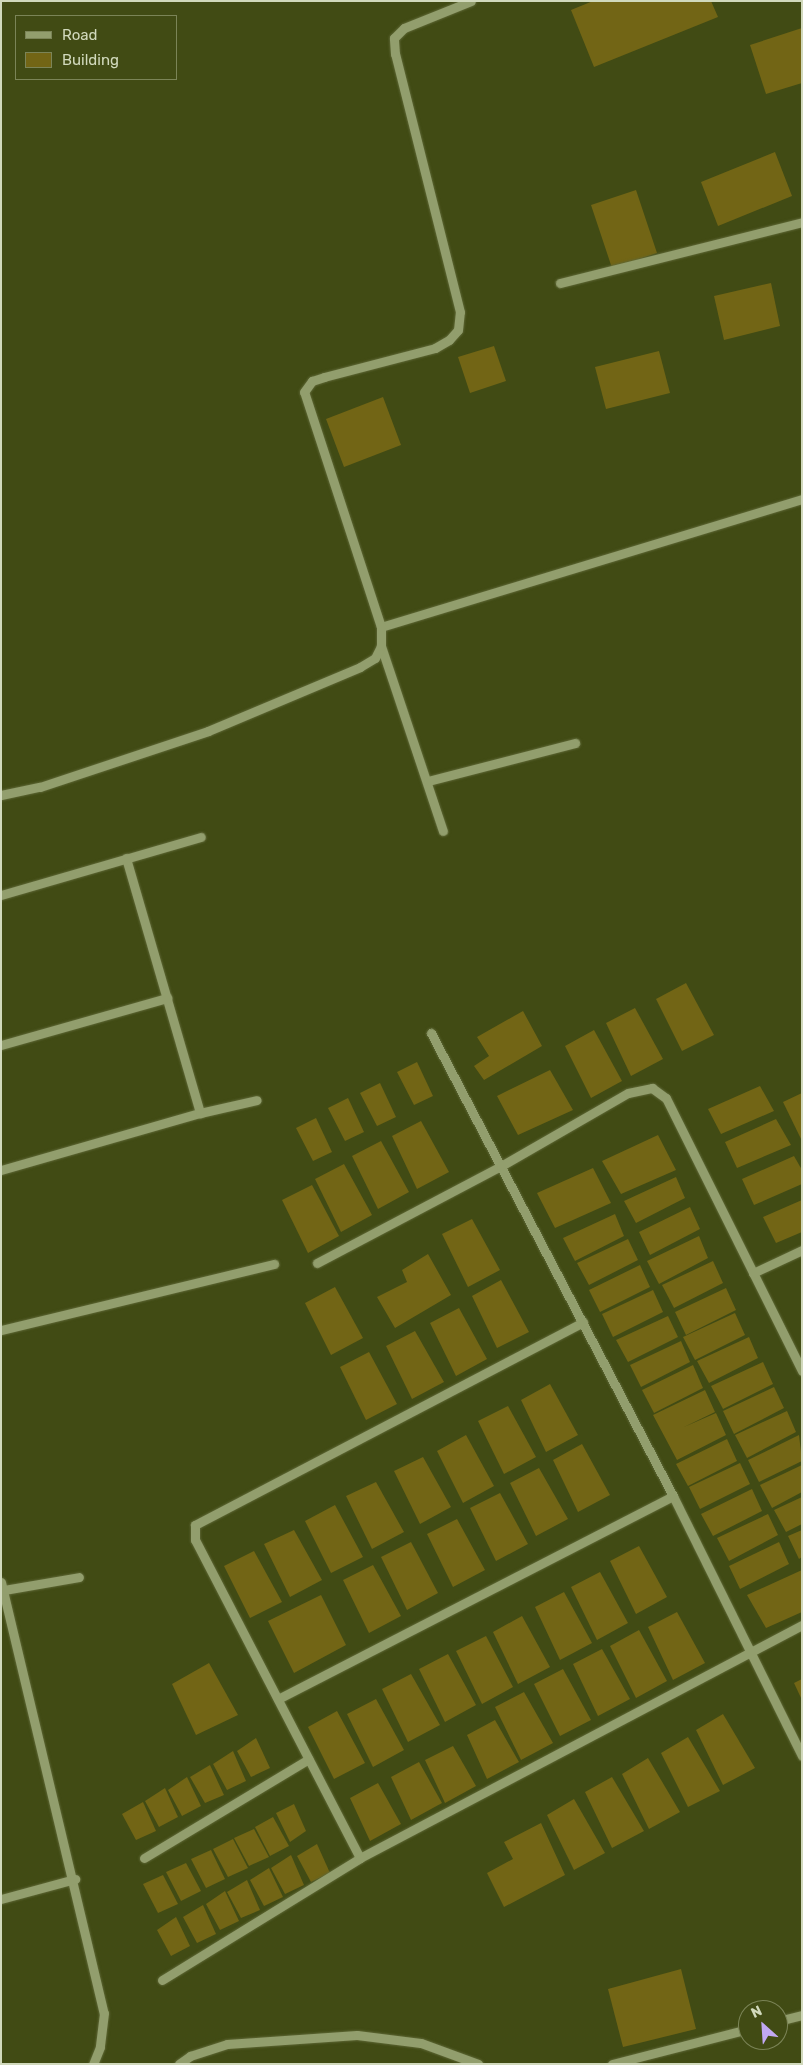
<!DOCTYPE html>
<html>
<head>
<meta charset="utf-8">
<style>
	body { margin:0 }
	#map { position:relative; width:803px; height:2065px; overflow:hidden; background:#414b14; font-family:Rubik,sans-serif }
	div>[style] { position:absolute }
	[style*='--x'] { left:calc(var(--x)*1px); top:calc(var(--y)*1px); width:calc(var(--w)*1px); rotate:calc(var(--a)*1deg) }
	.building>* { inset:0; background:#726515 }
	.roads { filter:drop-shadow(0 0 1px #5e6736) drop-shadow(0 0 1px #5e6736) }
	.minor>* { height:9px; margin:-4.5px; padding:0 4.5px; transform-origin:4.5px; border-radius:4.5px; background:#929e6d }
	span { translate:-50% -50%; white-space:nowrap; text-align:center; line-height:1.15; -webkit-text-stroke:4.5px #414b14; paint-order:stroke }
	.frame { position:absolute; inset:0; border:2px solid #d1d9bc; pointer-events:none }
	.legend { position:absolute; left:15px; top:15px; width:162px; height:65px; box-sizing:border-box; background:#414b14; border:1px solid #7b8457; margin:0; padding:6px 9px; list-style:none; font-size:15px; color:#d1d9bc }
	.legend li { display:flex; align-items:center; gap:10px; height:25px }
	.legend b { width:25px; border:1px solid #7b8457 }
	.north { position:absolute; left:738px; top:2000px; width:50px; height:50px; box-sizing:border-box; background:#414b14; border:1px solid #7b8457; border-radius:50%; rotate:334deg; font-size:14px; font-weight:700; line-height:20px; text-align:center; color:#d1d9bc }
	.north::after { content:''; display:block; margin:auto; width:18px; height:22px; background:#c1a8f3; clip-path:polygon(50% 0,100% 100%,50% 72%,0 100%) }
</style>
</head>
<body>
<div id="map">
	<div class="building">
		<div style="clip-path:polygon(593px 1px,711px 1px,718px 17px,594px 67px,571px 10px)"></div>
		<div style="clip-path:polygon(802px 28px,802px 83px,766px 94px,750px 45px)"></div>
		<div style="clip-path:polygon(775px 152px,792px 196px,718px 226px,701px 182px)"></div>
		<div style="clip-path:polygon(636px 190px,657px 253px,612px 268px,591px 205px)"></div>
		<div style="clip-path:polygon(771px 283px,780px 326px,724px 340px,714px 296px)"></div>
		<div style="clip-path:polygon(494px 346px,506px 381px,470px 393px,458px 357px)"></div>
		<div style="clip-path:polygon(659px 351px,670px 393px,606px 409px,595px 367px)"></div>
		<div style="clip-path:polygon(383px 397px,401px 445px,344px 467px,326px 419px)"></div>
		<div style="clip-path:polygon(686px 983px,714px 1035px,682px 1051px,656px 999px)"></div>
		<div style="clip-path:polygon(635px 1008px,663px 1059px,631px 1076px,606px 1023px)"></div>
		<div style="clip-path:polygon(523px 1011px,542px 1046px,484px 1080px,474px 1066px,489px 1056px,477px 1037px)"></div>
		<div style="clip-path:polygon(594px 1030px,622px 1081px,591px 1098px,565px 1046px)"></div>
		<div style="clip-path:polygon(417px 1062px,433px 1096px,414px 1105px,397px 1072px)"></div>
		<div style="clip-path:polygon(550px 1070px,573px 1110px,518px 1135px,497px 1096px)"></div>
		<div style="clip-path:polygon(380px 1083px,396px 1117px,377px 1126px,360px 1093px)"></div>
		<div style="clip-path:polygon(760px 1086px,774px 1111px,721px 1134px,708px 1109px)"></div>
		<div style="clip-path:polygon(802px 1093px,802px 1141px,783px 1102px)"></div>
		<div style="clip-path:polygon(348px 1098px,364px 1132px,345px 1141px,328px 1108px)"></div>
		<div style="clip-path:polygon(316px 1118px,332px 1152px,313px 1161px,296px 1128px)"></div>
		<div style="clip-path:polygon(776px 1119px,791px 1145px,737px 1168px,725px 1142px)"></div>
		<div style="clip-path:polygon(421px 1121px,449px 1172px,417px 1189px,392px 1136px)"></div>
		<div style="clip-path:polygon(658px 1135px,676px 1170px,621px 1194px,602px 1161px)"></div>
		<div style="clip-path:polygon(381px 1141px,409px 1192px,378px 1209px,352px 1156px)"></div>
		<div style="clip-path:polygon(794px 1156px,802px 1170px,802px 1184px,754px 1205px,742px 1179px)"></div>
		<div style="clip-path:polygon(344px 1164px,372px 1215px,341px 1232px,315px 1179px)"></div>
		<div style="clip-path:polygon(593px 1168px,611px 1203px,555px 1228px,537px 1193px)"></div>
		<div style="clip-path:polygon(676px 1177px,685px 1198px,636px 1223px,624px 1201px)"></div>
		<div style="clip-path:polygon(312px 1185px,339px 1236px,308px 1253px,282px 1200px)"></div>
		<div style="clip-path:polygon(802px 1200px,802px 1232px,776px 1243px,763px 1217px)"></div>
		<div style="clip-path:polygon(690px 1207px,700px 1229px,650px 1255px,639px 1232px)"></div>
		<div style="clip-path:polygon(615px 1214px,624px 1236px,575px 1261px,563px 1238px)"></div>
		<div style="clip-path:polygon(472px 1219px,500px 1270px,468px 1287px,442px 1234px)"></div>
		<div style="clip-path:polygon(699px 1236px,708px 1258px,659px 1284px,647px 1261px)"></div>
		<div style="clip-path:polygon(628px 1239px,638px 1260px,589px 1285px,577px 1263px)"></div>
		<div style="clip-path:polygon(428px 1254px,451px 1295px,395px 1328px,377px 1297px,407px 1282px,402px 1270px)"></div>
		<div style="clip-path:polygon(713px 1261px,723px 1283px,674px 1308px,662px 1285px)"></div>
		<div style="clip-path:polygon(640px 1265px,650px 1287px,600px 1312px,589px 1290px)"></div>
		<div style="clip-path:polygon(501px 1280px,529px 1332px,497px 1348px,472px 1296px)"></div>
		<div style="clip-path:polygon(335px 1287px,363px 1338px,331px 1355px,305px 1303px)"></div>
		<div style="clip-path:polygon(726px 1288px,736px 1310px,686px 1335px,675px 1312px)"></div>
		<div style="clip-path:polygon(653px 1290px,663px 1312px,613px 1337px,602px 1314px)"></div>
		<div style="clip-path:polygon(459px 1308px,487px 1359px,456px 1376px,430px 1323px)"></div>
		<div style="clip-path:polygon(735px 1313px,745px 1335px,695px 1360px,683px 1337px)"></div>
		<div style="clip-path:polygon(668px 1316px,678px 1337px,628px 1362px,616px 1340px)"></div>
		<div style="clip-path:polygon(415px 1331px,444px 1382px,412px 1399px,386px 1346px)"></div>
		<div style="clip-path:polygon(749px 1337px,758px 1358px,709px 1383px,697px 1361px)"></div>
		<div style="clip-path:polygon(681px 1341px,690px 1362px,641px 1387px,630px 1365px)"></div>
		<div style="clip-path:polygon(369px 1352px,397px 1404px,366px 1420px,340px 1367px)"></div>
		<div style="clip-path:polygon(763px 1362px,773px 1384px,723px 1409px,711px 1386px)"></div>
		<div style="clip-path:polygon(693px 1365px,703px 1388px,654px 1413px,642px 1390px)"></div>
		<div style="clip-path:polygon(550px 1384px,578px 1435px,546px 1452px,521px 1400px)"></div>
		<div style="clip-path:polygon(774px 1387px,784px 1408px,734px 1434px,723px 1411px)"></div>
		<div style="clip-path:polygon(705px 1390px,715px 1412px,684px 1427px,716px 1413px,726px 1435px,677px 1460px,653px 1415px)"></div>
		<div style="clip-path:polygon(508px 1406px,536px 1457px,504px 1474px,478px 1421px)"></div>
		<div style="clip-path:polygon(787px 1411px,796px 1432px,747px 1458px,735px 1435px)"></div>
		<div style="clip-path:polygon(466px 1435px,494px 1486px,463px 1503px,437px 1451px)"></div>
		<div style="clip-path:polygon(799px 1435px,802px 1461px,759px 1482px,748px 1460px)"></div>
		<div style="clip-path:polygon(727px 1439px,737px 1461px,688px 1486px,676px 1464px)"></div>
		<div style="clip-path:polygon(582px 1444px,610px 1495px,578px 1512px,553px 1460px)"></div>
		<div style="clip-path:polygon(423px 1457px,451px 1507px,420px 1524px,394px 1471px)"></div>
		<div style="clip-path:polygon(740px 1463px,750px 1484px,700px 1509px,689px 1487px)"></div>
		<div style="clip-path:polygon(802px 1465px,802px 1492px,772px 1508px,760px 1485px)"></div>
		<div style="clip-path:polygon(539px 1468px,568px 1519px,536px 1536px,510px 1483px)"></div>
		<div style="clip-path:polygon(376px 1482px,404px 1532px,372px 1549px,346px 1496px)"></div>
		<div style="clip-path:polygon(752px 1489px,762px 1511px,713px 1536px,701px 1514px)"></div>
		<div style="clip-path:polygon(500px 1493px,528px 1544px,496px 1561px,470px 1508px)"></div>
		<div style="clip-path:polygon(802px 1497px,802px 1524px,786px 1532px,774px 1510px)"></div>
		<div style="clip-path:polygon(335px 1505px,363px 1557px,331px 1573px,305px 1521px)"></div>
		<div style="clip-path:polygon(768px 1514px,778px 1535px,729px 1561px,717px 1538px)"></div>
		<div style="clip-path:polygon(457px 1519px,485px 1570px,453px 1587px,427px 1534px)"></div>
		<div style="clip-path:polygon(294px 1530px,322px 1580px,290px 1597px,264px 1544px)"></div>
		<div style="clip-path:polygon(802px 1530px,802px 1557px,799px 1559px,788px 1536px)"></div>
		<div style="clip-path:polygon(411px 1542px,438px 1593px,407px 1610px,381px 1557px)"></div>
		<div style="clip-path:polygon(779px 1542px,789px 1564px,740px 1589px,729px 1566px)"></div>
		<div style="clip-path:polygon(639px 1546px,667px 1597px,636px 1614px,610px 1561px)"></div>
		<div style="clip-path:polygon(254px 1551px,282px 1602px,250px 1618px,224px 1566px)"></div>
		<div style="clip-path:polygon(373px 1565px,401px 1616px,369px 1633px,343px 1580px)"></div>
		<div style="clip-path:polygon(802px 1570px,802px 1612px,766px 1628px,747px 1595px)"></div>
		<div style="clip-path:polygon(600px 1572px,628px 1623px,597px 1640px,571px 1587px)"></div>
		<div style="clip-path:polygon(564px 1592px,592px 1643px,560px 1660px,535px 1607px)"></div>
		<div style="clip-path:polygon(321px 1595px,346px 1645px,294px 1673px,268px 1621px)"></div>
		<div style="clip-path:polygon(677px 1612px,705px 1663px,673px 1680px,648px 1627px)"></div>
		<div style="clip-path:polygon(522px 1616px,550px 1667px,518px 1684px,493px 1632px)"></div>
		<div style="clip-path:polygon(639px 1630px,667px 1681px,636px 1698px,610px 1646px)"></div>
		<div style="clip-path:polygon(486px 1636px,513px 1687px,482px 1704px,456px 1651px)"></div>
		<div style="clip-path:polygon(602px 1649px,630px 1699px,598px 1716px,573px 1664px)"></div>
		<div style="clip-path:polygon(448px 1654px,476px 1705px,445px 1722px,419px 1669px)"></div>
		<div style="clip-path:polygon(209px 1663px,238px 1715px,196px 1735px,172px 1684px)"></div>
		<div style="clip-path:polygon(563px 1669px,591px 1720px,560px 1736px,534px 1684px)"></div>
		<div style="clip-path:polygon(411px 1674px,440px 1725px,408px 1742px,382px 1689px)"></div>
		<div style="clip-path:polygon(802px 1679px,802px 1700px,794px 1683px)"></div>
		<div style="clip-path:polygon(524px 1692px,553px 1743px,521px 1760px,495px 1707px)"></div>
		<div style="clip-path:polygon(376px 1699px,404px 1750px,373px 1767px,347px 1714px)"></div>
		<div style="clip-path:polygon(337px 1711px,365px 1763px,334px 1779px,308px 1727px)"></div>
		<div style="clip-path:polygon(723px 1714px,755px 1768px,723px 1785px,696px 1730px)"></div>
		<div style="clip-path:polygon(495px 1720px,519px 1762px,487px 1779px,467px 1735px)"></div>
		<div style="clip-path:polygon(688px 1737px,720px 1791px,688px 1807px,661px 1753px)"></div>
		<div style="clip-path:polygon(256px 1738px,270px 1768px,251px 1777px,237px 1751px)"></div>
		<div style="clip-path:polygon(453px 1746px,476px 1786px,445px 1803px,425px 1760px)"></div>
		<div style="clip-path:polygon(233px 1751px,246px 1781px,227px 1790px,213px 1764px)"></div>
		<div style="clip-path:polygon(648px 1758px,680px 1812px,649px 1829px,622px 1774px)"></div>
		<div style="clip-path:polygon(419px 1762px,442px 1803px,411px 1820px,391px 1777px)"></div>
		<div style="clip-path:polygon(210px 1765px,224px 1795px,205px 1803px,190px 1777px)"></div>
		<div style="clip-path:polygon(187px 1777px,201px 1806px,182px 1816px,168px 1790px)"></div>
		<div style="clip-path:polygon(612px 1777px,644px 1831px,612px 1848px,585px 1792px)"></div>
		<div style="clip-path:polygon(378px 1783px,401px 1824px,370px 1841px,350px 1798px)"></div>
		<div style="clip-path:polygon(165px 1788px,178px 1817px,159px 1827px,145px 1801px)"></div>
		<div style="clip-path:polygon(574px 1799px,605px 1853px,574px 1870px,547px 1815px)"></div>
		<div style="clip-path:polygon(143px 1802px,156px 1831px,136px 1840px,122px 1814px)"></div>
		<div style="clip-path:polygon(294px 1804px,306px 1831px,290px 1842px,276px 1813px)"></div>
		<div style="clip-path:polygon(273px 1817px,289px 1846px,270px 1856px,255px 1827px)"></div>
		<div style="clip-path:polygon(541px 1823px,565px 1875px,504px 1907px,487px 1873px,513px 1859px,504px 1842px)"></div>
		<div style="clip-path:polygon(254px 1829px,269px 1857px,249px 1866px,234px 1838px)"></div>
		<div style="clip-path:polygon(233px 1839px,248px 1868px,228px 1877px,213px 1849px)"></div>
		<div style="clip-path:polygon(317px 1844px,330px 1873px,311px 1882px,297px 1856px)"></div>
		<div style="clip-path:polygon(211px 1850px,225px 1879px,206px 1888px,191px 1859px)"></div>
		<div style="clip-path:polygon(291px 1855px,304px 1885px,285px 1894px,271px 1868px)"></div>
		<div style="clip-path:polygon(186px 1863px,201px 1891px,181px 1901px,166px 1872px)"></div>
		<div style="clip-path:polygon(269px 1868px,283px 1897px,264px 1906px,250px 1880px)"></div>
		<div style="clip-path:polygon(163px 1875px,178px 1904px,158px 1913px,143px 1884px)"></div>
		<div style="clip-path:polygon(247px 1880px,260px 1910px,241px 1918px,227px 1892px)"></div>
		<div style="clip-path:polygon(225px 1891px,239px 1921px,220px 1930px,206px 1904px)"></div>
		<div style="clip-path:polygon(203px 1905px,216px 1934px,197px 1943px,183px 1917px)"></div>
		<div style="clip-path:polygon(176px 1917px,190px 1946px,171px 1956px,157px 1930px)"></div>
		<div style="clip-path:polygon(681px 1969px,696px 2029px,623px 2047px,608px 1989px)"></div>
	</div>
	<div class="roads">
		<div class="minor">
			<div style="--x:560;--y:283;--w:250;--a:-14.1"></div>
			<div style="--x:381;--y:627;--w:440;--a:-16.9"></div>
			<div style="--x:381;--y:646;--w:195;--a:71.5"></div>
			<div style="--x:428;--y:781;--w:152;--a:-14.5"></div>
			<div style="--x:1;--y:795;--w:40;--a:-12"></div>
			<div style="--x:40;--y:787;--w:177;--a:-18.4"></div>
			<div style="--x:208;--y:731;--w:165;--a:-22.8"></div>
			<div style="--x:360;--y:667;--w:17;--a:-31"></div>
			<div style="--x:375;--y:658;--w:13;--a:-63"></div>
			<div style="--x:381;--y:646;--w:19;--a:-90"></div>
			<div style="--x:381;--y:627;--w:247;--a:-108.1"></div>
			<div style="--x:304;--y:392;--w:14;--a:-54"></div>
			<div style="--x:312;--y:381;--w:13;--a:-18"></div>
			<div style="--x:324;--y:377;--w:115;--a:-14.6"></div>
			<div style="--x:435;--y:348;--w:16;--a:-30"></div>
			<div style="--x:449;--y:340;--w:13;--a:-48"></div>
			<div style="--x:458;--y:330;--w:18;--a:-84"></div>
			<div style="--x:460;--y:312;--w:266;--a:-104.1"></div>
			<div style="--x:395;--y:54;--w:16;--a:-94"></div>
			<div style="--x:394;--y:38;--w:14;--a:-45"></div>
			<div style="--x:404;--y:28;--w:72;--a:-21.9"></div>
			<div style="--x:126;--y:858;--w:266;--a:73.8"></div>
			<div style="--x:1;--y:895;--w:208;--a:-16.2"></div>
			<div style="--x:431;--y:1033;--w:522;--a:62.4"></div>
			<div style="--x:673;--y:1496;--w:290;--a:63.6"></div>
			<div style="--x:1;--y:1045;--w:173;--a:-15.8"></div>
			<div style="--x:1;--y:1170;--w:207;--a:-16"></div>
			<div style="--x:200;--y:1113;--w:58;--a:-12.8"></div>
			<div style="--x:317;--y:1263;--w:208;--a:-27.8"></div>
			<div style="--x:501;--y:1166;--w:146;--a:-29.9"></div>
			<div style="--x:628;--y:1093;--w:25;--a:-12"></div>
			<div style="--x:652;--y:1088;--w:17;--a:36"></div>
			<div style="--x:666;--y:1098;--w:305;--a:63.5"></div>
			<div style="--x:753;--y:1273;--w:54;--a:-25.1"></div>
			<div style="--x:1;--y:1330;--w:281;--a:-13.6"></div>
			<div style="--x:1;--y:1582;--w:443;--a:76.6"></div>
			<div style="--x:104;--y:2013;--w:34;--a:97"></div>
			<div style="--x:100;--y:2047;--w:18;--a:112"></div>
			<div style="--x:4;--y:1590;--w:76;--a:-9.8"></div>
			<div style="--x:278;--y:1699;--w:444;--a:-27.2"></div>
			<div style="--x:144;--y:1858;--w:192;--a:-31"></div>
			<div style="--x:360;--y:1858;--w:358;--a:-117.4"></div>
			<div style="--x:195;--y:1540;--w:15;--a:-90"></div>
			<div style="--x:195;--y:1525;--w:438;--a:-27.6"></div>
			<div style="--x:1;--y:1899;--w:77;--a:-15.1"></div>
			<div style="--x:162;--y:1980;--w:233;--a:-31.6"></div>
			<div style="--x:360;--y:1858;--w:500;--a:-27.8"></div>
			<div style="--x:778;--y:2021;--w:25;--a:-14"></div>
			<div style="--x:179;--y:2064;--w:14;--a:-36"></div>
			<div style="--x:190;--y:2056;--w:39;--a:-18"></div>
			<div style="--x:227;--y:2044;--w:130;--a:-4"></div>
			<div style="--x:357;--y:2035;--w:64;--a:7.1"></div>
			<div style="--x:421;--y:2043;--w:61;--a:20.2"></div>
			<div style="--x:612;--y:2064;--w:140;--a:-14.4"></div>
		</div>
	</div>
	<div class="frame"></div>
	<ul class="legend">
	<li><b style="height:6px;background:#929e6d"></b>Road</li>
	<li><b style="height:14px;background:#726515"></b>Building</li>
	</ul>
	<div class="north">N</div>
</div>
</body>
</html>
